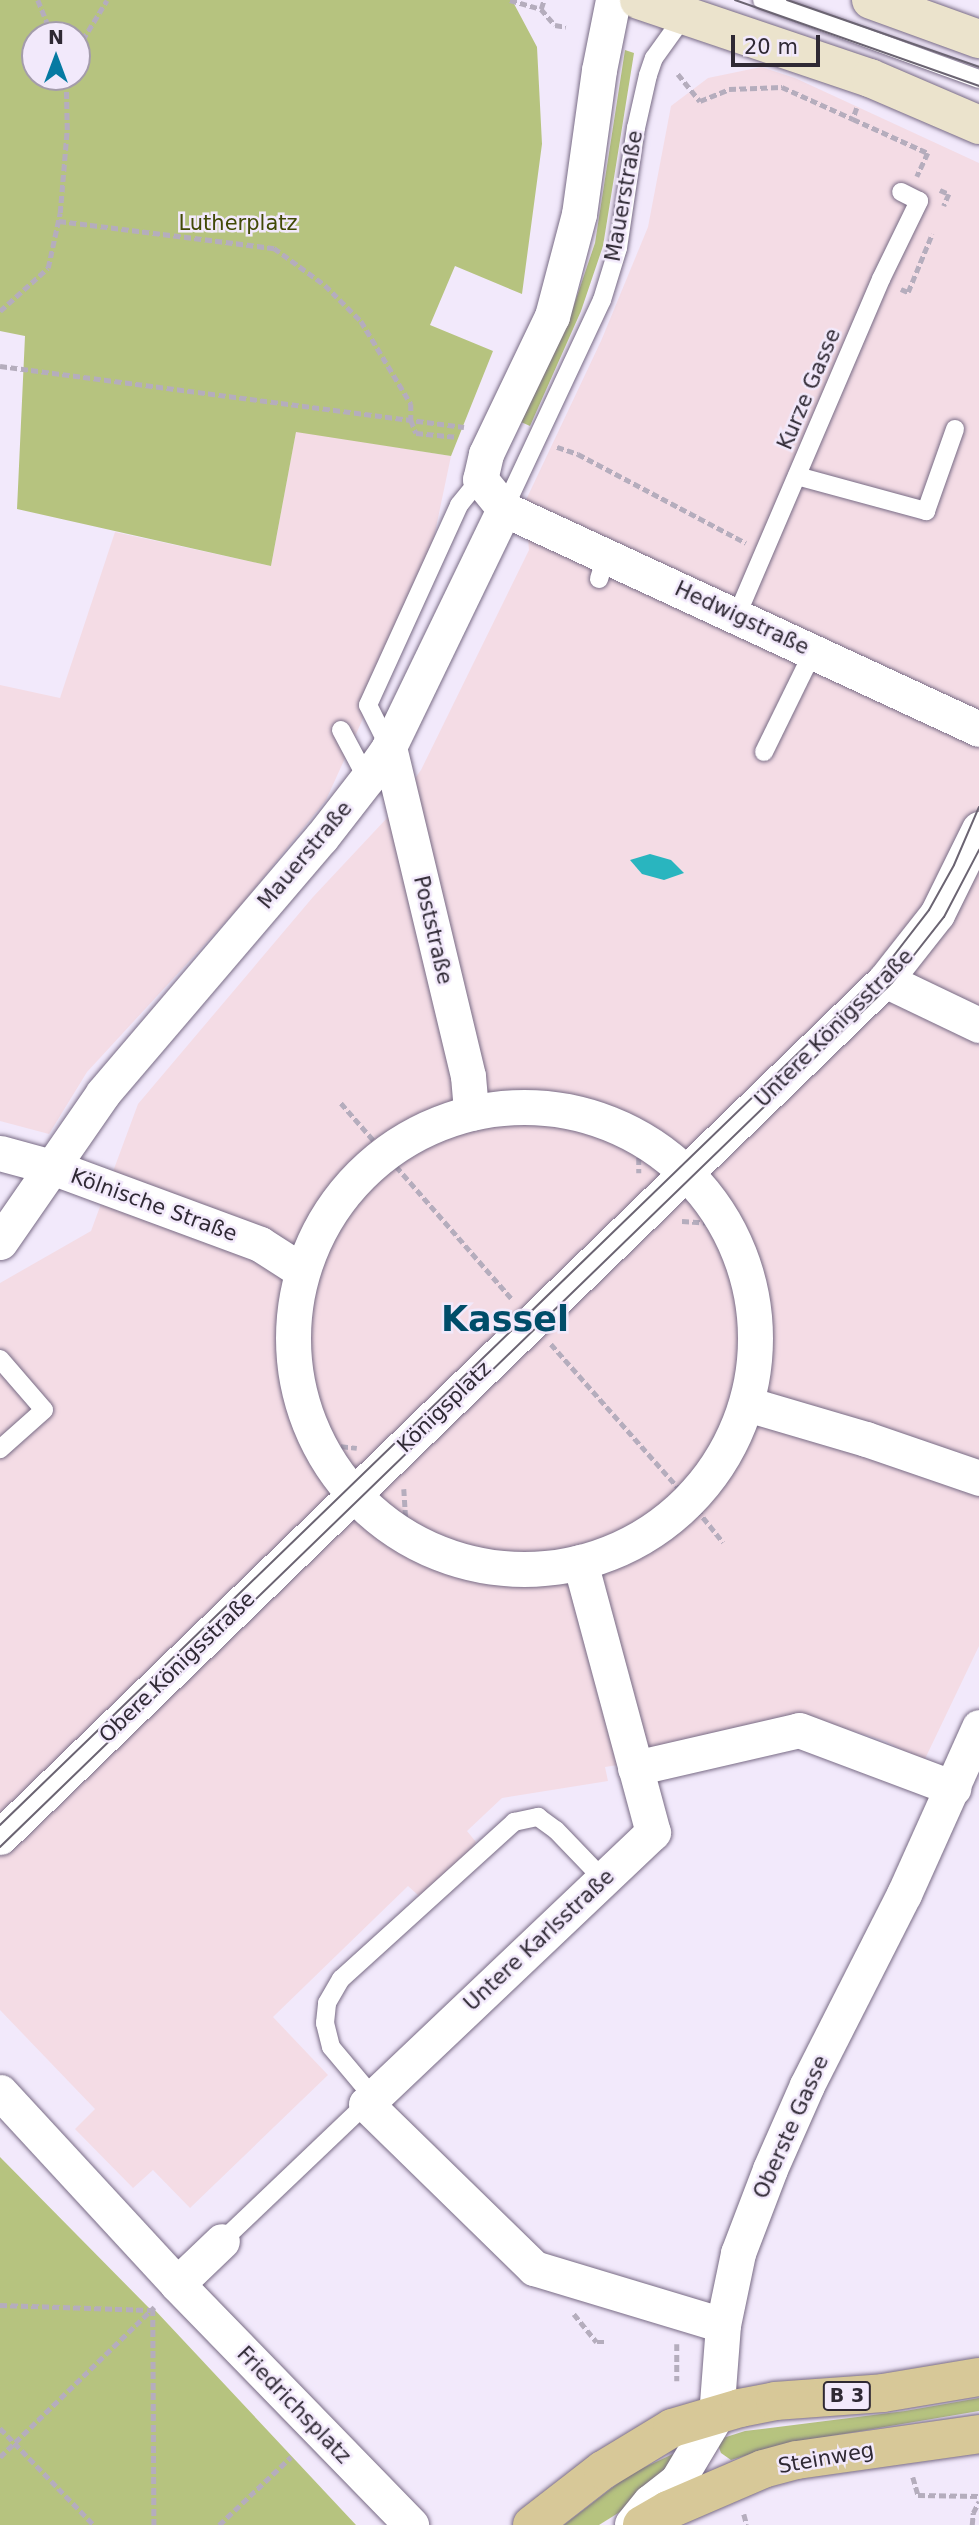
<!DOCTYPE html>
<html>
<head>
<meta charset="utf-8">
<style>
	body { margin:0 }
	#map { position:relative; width:979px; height:2525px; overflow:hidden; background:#f2e9fb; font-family:"DejaVu Sans",sans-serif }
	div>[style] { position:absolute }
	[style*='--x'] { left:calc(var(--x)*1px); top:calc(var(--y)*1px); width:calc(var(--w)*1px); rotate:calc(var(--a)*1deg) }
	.commercial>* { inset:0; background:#f4dce5 }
	.green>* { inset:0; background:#b6c37f }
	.water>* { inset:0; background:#29b5bf }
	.path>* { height:4.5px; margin-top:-2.25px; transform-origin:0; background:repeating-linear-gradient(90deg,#b5adbd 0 7px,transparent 0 10.5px) }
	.roads { filter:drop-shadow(0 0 2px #786b85) drop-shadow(0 0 2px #786b85) }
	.lane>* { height:18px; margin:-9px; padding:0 9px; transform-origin:9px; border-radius:9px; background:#fff }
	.street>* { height:35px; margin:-17.5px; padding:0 17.5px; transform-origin:17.5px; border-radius:17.5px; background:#fff }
	.street>.ring { margin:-17.5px; padding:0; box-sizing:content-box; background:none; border:35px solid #fff; border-radius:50% }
	.secondary>* { height:38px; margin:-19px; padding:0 19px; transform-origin:19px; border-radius:19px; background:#ebe3cc }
	.primary>* { height:38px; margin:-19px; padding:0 19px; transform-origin:19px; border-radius:19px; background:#d7c898 }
	.tram>* { height:2px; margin:-1px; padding:0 1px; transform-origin:1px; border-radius:1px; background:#6b6472 }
	span { translate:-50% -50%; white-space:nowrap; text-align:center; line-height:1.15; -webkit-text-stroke:5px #f2e9fb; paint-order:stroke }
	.shield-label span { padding:2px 5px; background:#f2e9fb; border:2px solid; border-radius:5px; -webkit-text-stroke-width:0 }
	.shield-label { font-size:19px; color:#2f2934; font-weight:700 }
	.street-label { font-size:21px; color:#2f2934 }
	.park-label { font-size:21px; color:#414906 }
	.town-label { font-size:35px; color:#004d69; font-weight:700 }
	.north { position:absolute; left:21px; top:21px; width:70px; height:70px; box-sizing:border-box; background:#f2e9fb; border:2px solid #a49cab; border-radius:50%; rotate:0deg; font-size:19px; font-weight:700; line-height:28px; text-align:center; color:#2f2934 }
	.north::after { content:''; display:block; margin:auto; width:24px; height:32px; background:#067aa2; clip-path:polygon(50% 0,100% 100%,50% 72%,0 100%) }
	.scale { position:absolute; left:731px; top:35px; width:89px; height:32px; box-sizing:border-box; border:4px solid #2f2934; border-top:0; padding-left:9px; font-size:21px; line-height:24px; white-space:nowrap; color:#2f2934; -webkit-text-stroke:5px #f2e9fb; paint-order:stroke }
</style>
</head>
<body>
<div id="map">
	<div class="commercial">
		<div style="clip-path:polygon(761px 67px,795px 78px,979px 163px,979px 1646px,924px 1761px,885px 1741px,814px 1719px,649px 1760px,605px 1767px,608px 1781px,502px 1798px,467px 1831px,476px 1842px,462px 1864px,419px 1896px,408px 1886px,273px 2017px,328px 2075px,190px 2208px,153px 2170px,133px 2188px,75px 2129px,95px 2109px,0 2010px,0 1283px,91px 1231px,138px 1104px,313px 897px,387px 818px,421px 770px,529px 550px,525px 502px,601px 341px,648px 227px,671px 106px,708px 78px)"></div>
		<div style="clip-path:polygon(296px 431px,451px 456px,434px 537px,361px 723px,326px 800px,241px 905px,87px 1072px,49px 1134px,0 1121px,0 685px,60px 698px,115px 532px,271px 566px)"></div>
	</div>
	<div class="green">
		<div style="clip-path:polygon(evenodd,0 0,512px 0,537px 47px,542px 144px,522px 294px,455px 266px,430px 325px,493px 351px,451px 456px,296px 432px,271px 566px,17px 509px,25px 336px,0 331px,0 0,35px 35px,77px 35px,77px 77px,35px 77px,35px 35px)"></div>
		<div style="clip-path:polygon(625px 50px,634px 53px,603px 246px,581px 311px,530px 426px,521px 422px,573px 308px,595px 243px)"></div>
		<div style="clip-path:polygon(0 2157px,151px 2310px,177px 2284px,153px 2308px,356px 2525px,0 2525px)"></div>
		<div style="clip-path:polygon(979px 2398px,979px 2411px,784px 2444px,731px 2460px,721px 2453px,718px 2445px,723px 2438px,745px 2431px,905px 2411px)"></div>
		<div style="clip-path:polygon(673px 2454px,676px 2457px,639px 2500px,599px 2525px,564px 2525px,630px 2474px)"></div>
	</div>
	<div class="water">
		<div style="clip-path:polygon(650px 854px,671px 860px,684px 873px,664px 880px,642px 874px,630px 860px)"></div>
	</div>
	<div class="path">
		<div style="--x:38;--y:0;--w:38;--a:68"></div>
		<div style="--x:510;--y:0;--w:32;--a:16"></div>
		<div style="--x:541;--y:9;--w:9;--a:-72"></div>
		<div style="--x:541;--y:9;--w:21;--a:49"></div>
		<div style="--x:555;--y:25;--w:11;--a:10"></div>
		<div style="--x:77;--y:49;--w:57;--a:-58.5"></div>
		<div style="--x:678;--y:74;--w:35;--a:51"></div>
		<div style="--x:700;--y:101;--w:31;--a:-22"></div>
		<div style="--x:729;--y:89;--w:53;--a:-2.2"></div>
		<div style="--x:782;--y:87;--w:78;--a:24.3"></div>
		<div style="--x:857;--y:108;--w:12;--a:110"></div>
		<div style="--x:853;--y:119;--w:82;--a:24.4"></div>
		<div style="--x:928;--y:153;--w:26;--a:115"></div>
		<div style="--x:940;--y:190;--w:10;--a:24"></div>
		<div style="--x:949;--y:194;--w:13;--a:113"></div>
		<div style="--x:59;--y:221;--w:217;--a:7.2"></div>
		<div style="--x:274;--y:248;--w:63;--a:36"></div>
		<div style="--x:325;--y:285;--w:51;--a:45"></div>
		<div style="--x:361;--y:321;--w:97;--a:58.9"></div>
		<div style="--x:411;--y:404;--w:16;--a:90"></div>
		<div style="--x:411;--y:420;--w:14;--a:69"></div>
		<div style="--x:416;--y:433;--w:42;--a:5.4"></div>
		<div style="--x:901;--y:289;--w:8;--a:23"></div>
		<div style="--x:908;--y:292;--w:63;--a:-67.5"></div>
		<div style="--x:0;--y:311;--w:64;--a:-41.9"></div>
		<div style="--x:48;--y:268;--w:56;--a:-77.7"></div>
		<div style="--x:60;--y:213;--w:83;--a:-85.2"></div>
		<div style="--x:67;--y:130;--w:53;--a:-91.1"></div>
		<div style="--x:0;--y:366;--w:468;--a:7.5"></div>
		<div style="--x:557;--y:447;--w:22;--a:18"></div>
		<div style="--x:578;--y:454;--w:190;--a:27.9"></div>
		<div style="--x:341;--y:1103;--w:259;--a:48.9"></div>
		<div style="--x:639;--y:1137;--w:36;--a:90"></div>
		<div style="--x:682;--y:1221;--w:45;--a:3.8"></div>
		<div style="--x:551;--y:1344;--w:210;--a:48.5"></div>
		<div style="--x:690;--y:1501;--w:53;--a:51.2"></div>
		<div style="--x:320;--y:1444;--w:37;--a:6"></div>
		<div style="--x:404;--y:1489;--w:48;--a:86.4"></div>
		<div style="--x:0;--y:2305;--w:150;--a:1.9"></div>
		<div style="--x:153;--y:2309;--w:216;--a:89.7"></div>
		<div style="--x:574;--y:2314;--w:36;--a:51"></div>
		<div style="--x:597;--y:2342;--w:8;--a:0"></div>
		<div style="--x:677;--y:2344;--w:37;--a:90"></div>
		<div style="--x:0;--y:2428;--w:135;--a:45.9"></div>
		<div style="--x:0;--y:2457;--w:215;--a:-44.2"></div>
		<div style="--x:913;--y:2477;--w:19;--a:74"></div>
		<div style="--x:918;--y:2495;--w:61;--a:0.9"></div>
		<div style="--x:744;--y:2514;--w:11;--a:75"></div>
		<div style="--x:219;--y:2525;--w:99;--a:-43.4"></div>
		<div style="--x:972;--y:2525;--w:12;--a:-85"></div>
		<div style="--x:973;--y:2513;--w:13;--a:-63"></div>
	</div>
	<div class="roads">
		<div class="lane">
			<div style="--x:762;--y:0;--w:231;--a:20"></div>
			<div style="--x:797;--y:476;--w:134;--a:15.2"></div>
			<div style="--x:926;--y:511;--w:87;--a:-70.5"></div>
			<div style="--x:504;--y:509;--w:231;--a:-64.9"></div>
			<div style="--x:602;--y:300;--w:54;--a:-72.9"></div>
			<div style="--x:618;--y:248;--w:121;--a:-81.5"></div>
			<div style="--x:636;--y:128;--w:54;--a:-77.2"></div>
			<div style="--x:648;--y:75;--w:18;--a:-71"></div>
			<div style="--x:654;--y:58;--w:57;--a:-54.3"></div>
			<div style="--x:599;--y:579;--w:24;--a:-73"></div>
			<div style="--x:737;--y:615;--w:366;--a:-66.8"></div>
			<div style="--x:881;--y:279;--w:87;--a:-64"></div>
			<div style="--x:919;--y:201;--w:20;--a:-153"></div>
			<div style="--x:341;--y:730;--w:55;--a:62"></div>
			<div style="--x:389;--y:747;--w:47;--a:-116.6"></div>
			<div style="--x:368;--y:705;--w:220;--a:-65.5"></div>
			<div style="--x:459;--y:505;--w:33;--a:-51"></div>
			<div style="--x:764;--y:752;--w:111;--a:-63.9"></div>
			<div style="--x:0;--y:1359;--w:67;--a:49.2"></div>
			<div style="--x:44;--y:1410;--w:59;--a:138.4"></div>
			<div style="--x:373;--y:2097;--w:65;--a:-130"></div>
			<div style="--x:331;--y:2047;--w:25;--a:-104"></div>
			<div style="--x:325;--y:2023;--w:20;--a:-84"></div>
			<div style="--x:327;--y:2003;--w:28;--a:-60"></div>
			<div style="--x:341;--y:1979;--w:234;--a:-42.2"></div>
			<div style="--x:514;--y:1822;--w:25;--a:-12"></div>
			<div style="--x:538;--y:1817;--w:22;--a:36"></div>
			<div style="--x:556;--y:1830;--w:68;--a:46.2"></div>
			<div style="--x:222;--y:2241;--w:199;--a:-43.6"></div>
		</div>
		<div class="street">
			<div style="--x:613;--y:0;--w:71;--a:101.3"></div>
			<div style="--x:599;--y:70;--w:145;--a:97.9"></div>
			<div style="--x:579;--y:214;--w:106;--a:104.8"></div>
			<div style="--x:552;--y:316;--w:153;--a:115.6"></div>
			<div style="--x:486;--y:454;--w:26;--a:103"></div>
			<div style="--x:480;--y:479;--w:38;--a:51"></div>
			<div style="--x:504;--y:509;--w:523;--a:24.85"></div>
			<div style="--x:389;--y:747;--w:338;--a:76.5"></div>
			<div style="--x:468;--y:1076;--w:37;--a:85"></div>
			<div style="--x:885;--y:980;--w:104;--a:25.6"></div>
			<div class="ring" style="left:293px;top:1107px;width:427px;height:427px"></div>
			<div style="--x:0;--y:1153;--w:54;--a:15.1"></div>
			<div style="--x:52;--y:1167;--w:222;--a:20.3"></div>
			<div style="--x:260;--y:1244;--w:50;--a:32.7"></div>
			<div style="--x:0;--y:1242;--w:181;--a:-55.3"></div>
			<div style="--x:103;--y:1093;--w:335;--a:-49.5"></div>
			<div style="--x:321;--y:838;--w:75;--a:-52.1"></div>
			<div style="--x:367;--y:779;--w:39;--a:-55"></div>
			<div style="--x:389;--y:747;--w:264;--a:-64.2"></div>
			<div style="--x:747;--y:1404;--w:124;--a:16.4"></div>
			<div style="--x:866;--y:1439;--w:120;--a:19"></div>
			<div style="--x:580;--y:1562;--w:280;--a:74.9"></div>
			<div style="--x:653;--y:1832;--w:395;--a:136.5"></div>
			<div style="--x:366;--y:2104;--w:235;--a:44.3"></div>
			<div style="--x:534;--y:2268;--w:197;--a:16.8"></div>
			<div style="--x:635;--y:1768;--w:168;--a:-13"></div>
			<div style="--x:799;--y:1730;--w:165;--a:20.6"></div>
			<div style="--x:0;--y:1837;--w:1232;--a:-44.08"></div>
			<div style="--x:885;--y:980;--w:84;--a:-51.8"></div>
			<div style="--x:937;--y:914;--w:95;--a:-63.7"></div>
			<div style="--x:0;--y:2092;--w:261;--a:47.3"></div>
			<div style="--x:177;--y:2284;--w:336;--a:45.8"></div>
			<div style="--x:177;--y:2284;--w:62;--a:-43.7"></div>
			<div style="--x:632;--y:2524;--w:28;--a:-51"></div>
			<div style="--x:650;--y:2502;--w:34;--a:-38"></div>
			<div style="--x:677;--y:2481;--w:76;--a:-59"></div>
			<div style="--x:716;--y:2416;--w:91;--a:-85.6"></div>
			<div style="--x:723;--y:2325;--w:74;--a:-78.2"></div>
			<div style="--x:738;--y:2253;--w:90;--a:-69.1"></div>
			<div style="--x:770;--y:2169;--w:92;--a:-66.2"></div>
			<div style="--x:807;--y:2085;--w:214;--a:-63.1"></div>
			<div style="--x:904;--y:1894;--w:183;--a:-65.8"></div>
		</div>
		<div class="secondary">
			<div style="--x:639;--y:0;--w:244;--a:18.7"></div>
			<div style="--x:870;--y:78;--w:119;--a:23.3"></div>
			<div style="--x:871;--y:0;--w:115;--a:19.9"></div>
		</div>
		<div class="primary">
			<div style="--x:532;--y:2525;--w:90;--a:-37.8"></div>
			<div style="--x:603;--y:2470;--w:81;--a:-31.3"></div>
			<div style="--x:672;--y:2428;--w:71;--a:-16.4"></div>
			<div style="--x:740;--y:2408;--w:36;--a:-11"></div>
			<div style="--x:775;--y:2401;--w:108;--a:-4.2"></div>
			<div style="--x:883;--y:2393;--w:97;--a:-9.5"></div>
			<div style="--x:642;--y:2525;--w:30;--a:-30"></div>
			<div style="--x:668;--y:2510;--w:103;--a:-23.3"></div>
			<div style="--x:763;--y:2469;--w:35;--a:-15"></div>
			<div style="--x:797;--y:2460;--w:184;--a:-8.1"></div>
		</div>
	</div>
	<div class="tram">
		<div style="--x:735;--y:0;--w:259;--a:19.4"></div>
		<div style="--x:787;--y:0;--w:203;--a:19.2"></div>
		<div style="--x:0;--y:1825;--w:1221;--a:-44.04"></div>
		<div style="--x:878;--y:976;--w:83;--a:-52.3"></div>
		<div style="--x:929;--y:910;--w:51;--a:-60.9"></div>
		<div style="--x:954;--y:865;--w:63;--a:-66.7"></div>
		<div style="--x:0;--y:1847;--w:1242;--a:-44.09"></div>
		<div style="--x:892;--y:983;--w:84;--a:-51.8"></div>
		<div style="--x:944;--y:917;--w:76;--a:-62.4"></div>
	</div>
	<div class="shield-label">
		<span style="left:847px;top:2396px">B 3</span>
	</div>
	<div class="street-label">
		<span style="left:624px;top:196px;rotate:-80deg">Mauerstraße</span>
		<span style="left:809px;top:389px;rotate:-67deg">Kurze Gasse</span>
		<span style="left:742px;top:618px;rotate:25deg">Hedwigstraße</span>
		<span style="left:305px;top:855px;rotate:-50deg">Mauerstraße</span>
		<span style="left:433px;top:930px;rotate:77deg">Poststraße</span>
		<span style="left:834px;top:1028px;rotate:-45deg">Untere Königsstraße</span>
		<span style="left:154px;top:1205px;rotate:20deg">Kölnische Straße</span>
		<span style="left:444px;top:1407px;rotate:-44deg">Königsplatz</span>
		<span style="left:177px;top:1667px;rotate:-44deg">Obere Königsstraße</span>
		<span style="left:539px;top:1940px;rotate:-43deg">Untere Karlsstraße</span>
		<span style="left:791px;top:2127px;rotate:-66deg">Oberste Gasse</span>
		<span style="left:294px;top:2405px;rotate:46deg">Friedrichsplatz</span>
		<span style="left:826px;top:2458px;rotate:-10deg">Steinweg</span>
	</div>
	<div class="park-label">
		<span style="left:238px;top:223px">Lutherplatz</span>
	</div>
	<div class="town-label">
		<span style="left:505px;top:1319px">Kassel</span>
	</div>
	<div class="north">N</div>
	<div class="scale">20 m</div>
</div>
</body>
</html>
